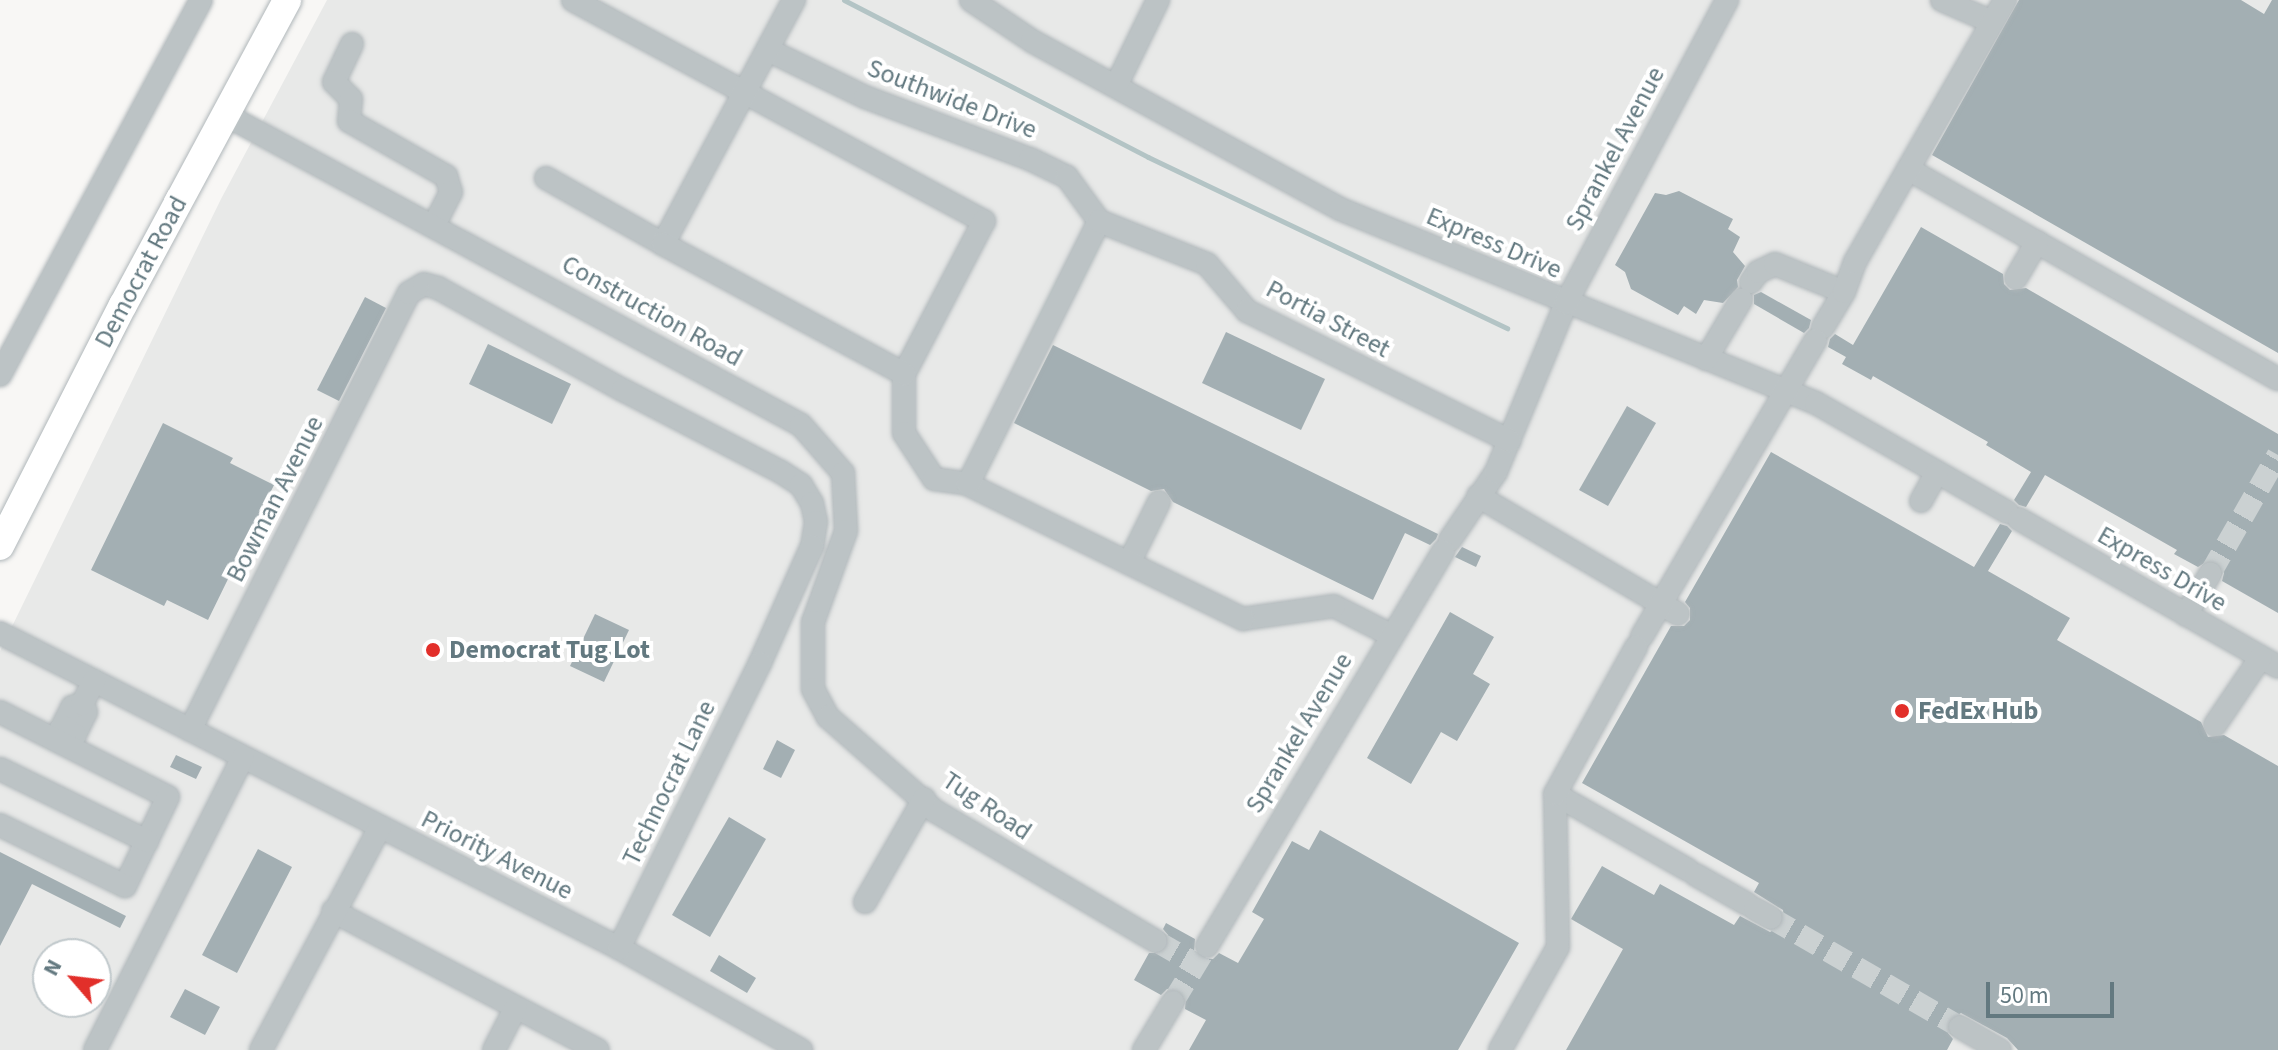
<!DOCTYPE html>
<html>
<head>
<meta charset="utf-8">
<style>
	body { margin:0 }
	#map { position:relative; width:2278px; height:1050px; overflow:hidden; background:#f8f7f5; font-family:"Source Sans 3",sans-serif }
	div>[style] { position:absolute }
	[style*='--x'] { left:calc(var(--x)*1px); top:calc(var(--y)*1px); width:calc(var(--w)*1px); rotate:calc(var(--a)*1deg) }
	.built>* { inset:0; background:#e8e9e8 }
	.stream>* { height:5px; margin:-2.5px; padding:0 2.5px; transform-origin:2.5px; border-radius:2.5px; background:#b3c4c5 }
	.building>* { inset:0; background:#a3afb3 }
	.minor-tunnel>* { height:22px; margin-top:-11px; transform-origin:0; background:repeating-linear-gradient(90deg,#cbd1d2 0 22px,transparent 0 33px) }
	.roads { filter:drop-shadow(0 0 2px #b0b7ba) drop-shadow(0 0 2px #b0b7ba) }
	.minor>* { height:22px; margin:-11px; padding:0 11px; transform-origin:11px; border-radius:11px; background:#bcc3c5 }
	.major>* { height:28px; margin:-14px; padding:0 14px; transform-origin:14px; border-radius:14px; background:#fff }
	.dots>* { width:22px; height:22px; translate:-50% -50%; box-sizing:border-box; border:4px solid #fff; border-radius:50% }
	span { translate:-50% -50%; white-space:nowrap; text-align:center; line-height:1.15; -webkit-text-stroke:8px #fff; paint-order:stroke }
	.street-label { font-size:26px; color:#637980 }
	.poi-label { font-size:26px; color:#637980; font-weight:700 }
	.left { translate:0 -50%; text-align:left }
	.north { position:absolute; left:32px; top:938px; width:80px; height:80px; box-sizing:border-box; background:#fff; border:2px solid #c1c9cc; border-radius:50%; rotate:298deg; font-size:22px; font-weight:700; line-height:32px; text-align:center; color:#637980 }
	.north::after { content:''; display:block; margin:auto; width:28px; height:36px; background:#e22f2a; clip-path:polygon(50% 0,100% 100%,50% 72%,0 100%) }
	.scale { position:absolute; left:1986px; top:982px; width:128px; height:36px; box-sizing:border-box; border:4px solid #637980; border-top:0; padding-left:10px; font-size:24px; line-height:28px; white-space:nowrap; color:#637980; -webkit-text-stroke:6px #fff; paint-order:stroke }
</style>
</head>
<body>
<div id="map">
	<div class="built">
		<div style="clip-path:polygon(evenodd,327px 0,2278px 0,2278px 1050px,0 1050px,0 651px,221px 199px,327px 0,48px 954px,96px 954px,96px 1002px,48px 1002px,48px 954px)"></div>
	</div>
	<div class="stream">
		<div style="--x:844;--y:0;--w:342;--a:27.3"></div>
		<div style="--x:1148;--y:157;--w:398;--a:25.5"></div>
	</div>
	<div class="building">
		<div style="clip-path:polygon(2019px 0,2241px 0,2264px 14px,2272px 0,2278px 0,2278px 353px,1932px 155px)"></div>
		<div style="clip-path:polygon(1679px 191px,1733px 219px,1728px 229px,1740px 237px,1733px 252px,1745px 266px,1737px 280px,1738px 287px,1723px 303px,1704px 300px,1696px 314px,1684px 306px,1678px 315px,1631px 289px,1625px 272px,1615px 265px,1655px 193px,1666px 195px)"></div>
		<div style="clip-path:polygon(1921px 227px,2003px 274px,2004px 284px,2010px 290px,2026px 288px,2278px 434px,2278px 613px,2222px 581px,2224px 573px,2218px 562px,2209px 560px,2198px 567px,2174px 554px,2177px 550px,2045px 475px,2026px 507px,2019px 505px,2014px 500px,2031px 472px,1986px 445px,1988px 442px,1873px 376px,1871px 380px,1842px 364px,1846px 357px,1828px 347px,1830px 339px,1835px 334px,1853px 345px)"></div>
		<div style="clip-path:polygon(1761px 292px,1811px 320px,1809px 328px,1804px 333px,1754px 304px,1754px 295px)"></div>
		<div style="clip-path:polygon(365px 297px,386px 308px,339px 401px,317px 390px)"></div>
		<div style="clip-path:polygon(1226px 332px,1325px 379px,1301px 430px,1202px 383px)"></div>
		<div style="clip-path:polygon(488px 344px,571px 384px,552px 424px,469px 384px)"></div>
		<div style="clip-path:polygon(1053px 345px,1438px 534px,1436px 539px,1430px 545px,1405px 533px,1373px 600px,1173px 502px,1164px 489px,1151px 491px,1014px 423px)"></div>
		<div style="clip-path:polygon(1627px 406px,1656px 423px,1608px 506px,1579px 490px)"></div>
		<div style="clip-path:polygon(163px 423px,233px 458px,230px 463px,274px 485px,208px 620px,167px 600px,164px 606px,91px 570px)"></div>
		<div style="clip-path:polygon(1771px 452px,1974px 567px,2000px 524px,2007px 526px,2012px 531px,1988px 571px,2070px 618px,2057px 640px,2201px 722px,2208px 737px,2224px 735px,2278px 766px,2278px 1050px,2018px 1050px,2007px 1038px,1961px 1013px,1948px 1021px,1948px 1033px,1953px 1039px,1947px 1050px,1566px 1050px,1623px 949px,1571px 919px,1602px 866px,1654px 895px,1660px 884px,1734px 925px,1740px 916px,1770px 932px,1784px 924px,1783px 910px,1754px 892px,1759px 883px,1582px 783px,1671px 626px,1684px 626px,1690px 620px,1690px 608px,1685px 602px)"></div>
		<div style="clip-path:polygon(1462px 547px,1481px 556px,1476px 567px,1455px 557px)"></div>
		<div style="clip-path:polygon(1450px 612px,1494px 637px,1473px 674px,1490px 684px,1457px 741px,1441px 732px,1411px 784px,1367px 758px)"></div>
		<div style="clip-path:polygon(595px 614px,629px 630px,604px 682px,570px 666px)"></div>
		<div style="clip-path:polygon(777px 740px,795px 750px,781px 778px,763px 769px)"></div>
		<div style="clip-path:polygon(176px 755px,202px 767px,196px 779px,170px 767px)"></div>
		<div style="clip-path:polygon(729px 817px,766px 839px,710px 937px,672px 915px)"></div>
		<div style="clip-path:polygon(1320px 830px,1519px 943px,1458px 1050px,1189px 1050px,1206px 1020px,1185px 1009px,1186px 996px,1180px 990px,1167px 989px,1161px 995px,1134px 980px,1149px 953px,1162px 953px,1168px 947px,1168px 935px,1163px 929px,1166px 923px,1195px 939px,1194px 952px,1201px 958px,1213px 959px,1219px 953px,1238px 963px,1264px 919px,1252px 912px,1292px 841px,1309px 850px)"></div>
		<div style="clip-path:polygon(258px 849px,292px 867px,237px 973px,202px 955px)"></div>
		<div style="clip-path:polygon(0 852px,126px 916px,120px 928px,32px 884px,0 946px)"></div>
		<div style="clip-path:polygon(719px 955px,756px 978px,747px 993px,710px 971px)"></div>
		<div style="clip-path:polygon(185px 989px,220px 1007px,205px 1035px,170px 1017px)"></div>
	</div>
	<div class="minor-tunnel">
		<div style="--x:2210;--y:574;--w:137;--a:-60.3"></div>
		<div style="--x:1771;--y:918;--w:218;--a:30"></div>
		<div style="--x:1156;--y:941;--w:46;--a:29.9"></div>
		<div style="--x:1173;--y:1002;--w:66;--a:-58.7"></div>
	</div>
	<div class="roads">
		<div class="minor">
			<div style="--x:573;--y:0;--w:467;--a:28.3"></div>
			<div style="--x:984;--y:221;--w:173;--a:117.6"></div>
			<div style="--x:904;--y:374;--w:59;--a:90"></div>
			<div style="--x:904;--y:433;--w:55;--a:56.9"></div>
			<div style="--x:934;--y:479;--w:34;--a:8"></div>
			<div style="--x:971;--y:0;--w:73;--a:33.9"></div>
			<div style="--x:1032;--y:41;--w:351;--a:28.6"></div>
			<div style="--x:1340;--y:209;--w:514;--a:22.17"></div>
			<div style="--x:1816;--y:403;--w:220;--a:29.7"></div>
			<div style="--x:1942;--y:0;--w:55;--a:23.7"></div>
			<div style="--x:352;--y:44;--w:42;--a:115.3"></div>
			<div style="--x:334;--y:82;--w:24;--a:45"></div>
			<div style="--x:351;--y:99;--w:22;--a:95"></div>
			<div style="--x:349;--y:121;--w:112;--a:29.6"></div>
			<div style="--x:446;--y:176;--w:17;--a:73"></div>
			<div style="--x:451;--y:192;--w:37;--a:117"></div>
			<div style="--x:768;--y:50;--w:108;--a:25.9"></div>
			<div style="--x:865;--y:97;--w:176;--a:20.6"></div>
			<div style="--x:1030;--y:159;--w:41;--a:25.9"></div>
			<div style="--x:1067;--y:177;--w:54;--a:54"></div>
			<div style="--x:1116;--y:86;--w:96;--a:-64"></div>
			<div style="--x:224;--y:114;--w:655;--a:28.32"></div>
			<div style="--x:801;--y:425;--w:64;--a:48.8"></div>
			<div style="--x:843;--y:473;--w:58;--a:87"></div>
			<div style="--x:846;--y:531;--w:97;--a:109.9"></div>
			<div style="--x:813;--y:622;--w:67;--a:90"></div>
			<div style="--x:813;--y:689;--w:32;--a:62"></div>
			<div style="--x:828;--y:717;--w:142;--a:41.3"></div>
			<div style="--x:935;--y:811;--w:256;--a:30.5"></div>
			<div style="--x:1908;--y:169;--w:425;--a:29.6"></div>
			<div style="--x:546;--y:178;--w:134;--a:29.4"></div>
			<div style="--x:663;--y:244;--w:277;--a:-61.8"></div>
			<div style="--x:663;--y:244;--w:274;--a:28.3"></div>
			<div style="--x:2016;--y:278;--w:42;--a:-59.7"></div>
			<div style="--x:1751;--y:282;--w:12;--a:-55"></div>
			<div style="--x:1758;--y:272;--w:19;--a:-25"></div>
			<div style="--x:1775;--y:264;--w:74;--a:22.1"></div>
			<div style="--x:1823;--y:327;--w:41;--a:-59"></div>
			<div style="--x:1844;--y:292;--w:32;--a:-70"></div>
			<div style="--x:1855;--y:262;--w:302;--a:-60.2"></div>
			<div style="--x:1706;--y:359;--w:69;--a:-59.3"></div>
			<div style="--x:0;--y:375;--w:425;--a:-61.8"></div>
			<div style="--x:1478;--y:496;--w:232;--a:30.5"></div>
			<div style="--x:1921;--y:501;--w:33;--a:-61"></div>
			<div style="--x:2019;--y:519;--w:298;--a:29.7"></div>
			<div style="--x:1450;--y:540;--w:82;--a:-55.9"></div>
			<div style="--x:1496;--y:472;--w:183;--a:-67.5"></div>
			<div style="--x:1566;--y:303;--w:343;--a:-62"></div>
			<div style="--x:1129;--y:563;--w:68;--a:-63.8"></div>
			<div style="--x:2186;--y:615;--w:48;--a:-59.7"></div>
			<div style="--x:0;--y:633;--w:695;--a:26.97"></div>
			<div style="--x:619;--y:948;--w:209;--a:29.3"></div>
			<div style="--x:1391;--y:635;--w:64;--a:-153"></div>
			<div style="--x:1334;--y:606;--w:92;--a:171.9"></div>
			<div style="--x:1243;--y:619;--w:306;--a:-153.9"></div>
			<div style="--x:968;--y:484;--w:294;--a:-63.5"></div>
			<div style="--x:1099;--y:221;--w:116;--a:21.7"></div>
			<div style="--x:1207;--y:264;--w:62;--a:49.6"></div>
			<div style="--x:1247;--y:311;--w:293;--a:26.3"></div>
			<div style="--x:1642;--y:636;--w:343;--a:-59.6"></div>
			<div style="--x:82;--y:704;--w:9;--a:63"></div>
			<div style="--x:86;--y:712;--w:25;--a:116"></div>
			<div style="--x:75;--y:735;--w:10;--a:169"></div>
			<div style="--x:65;--y:737;--w:9;--a:-117"></div>
			<div style="--x:61;--y:729;--w:25;--a:-63"></div>
			<div style="--x:72;--y:707;--w:10;--a:-17"></div>
			<div style="--x:82;--y:704;--w:26;--a:-62"></div>
			<div style="--x:0;--y:712;--w:188;--a:26.8"></div>
			<div style="--x:168;--y:797;--w:99;--a:115.8"></div>
			<div style="--x:125;--y:886;--w:139;--a:-154"></div>
			<div style="--x:2215;--y:725;--w:82;--a:-55.9"></div>
			<div style="--x:190;--y:730;--w:489;--a:-63.4"></div>
			<div style="--x:409;--y:293;--w:17;--a:-31"></div>
			<div style="--x:424;--y:284;--w:15;--a:16"></div>
			<div style="--x:438;--y:288;--w:211;--a:28.9"></div>
			<div style="--x:623;--y:390;--w:178;--a:27.4"></div>
			<div style="--x:781;--y:472;--w:24;--a:33"></div>
			<div style="--x:801;--y:485;--w:21;--a:59"></div>
			<div style="--x:812;--y:503;--w:19;--a:78"></div>
			<div style="--x:816;--y:522;--w:24;--a:99"></div>
			<div style="--x:812;--y:546;--w:128;--a:114"></div>
			<div style="--x:760;--y:663;--w:318;--a:116.3"></div>
			<div style="--x:0;--y:769;--w:164;--a:26.1"></div>
			<div style="--x:1555;--y:794;--w:153;--a:29.7"></div>
			<div style="--x:1696;--y:875;--w:59;--a:29.6"></div>
			<div style="--x:865;--y:902;--w:119;--a:-60.2"></div>
			<div style="--x:1755;--y:909;--w:18;--a:29"></div>
			<div style="--x:333;--y:911;--w:299;--a:27.7"></div>
			<div style="--x:1207;--y:946;--w:460;--a:-59.1"></div>
			<div style="--x:1960;--y:1027;--w:46;--a:29.9"></div>
			<div style="--x:95;--y:1050;--w:328;--a:-63.2"></div>
			<div style="--x:261;--y:1050;--w:253;--a:-61.9"></div>
			<div style="--x:494;--y:1050;--w:48;--a:-62.9"></div>
			<div style="--x:1144;--y:1050;--w:56;--a:-58.9"></div>
			<div style="--x:1500;--y:1050;--w:118;--a:-60.6"></div>
			<div style="--x:1558;--y:947;--w:153;--a:-91.1"></div>
			<div style="--x:1555;--y:794;--w:168;--a:-61.1"></div>
		</div>
		<div class="major">
			<div style="--x:0;--y:546;--w:271;--a:-63"></div>
			<div style="--x:123;--y:305;--w:346;--a:-61.7"></div>
		</div>
	</div>
	<div class="dots">
		<div style="left:433px;top:650px;background:#e22f2a"></div>
		<div style="left:1902px;top:711px;background:#e22f2a"></div>
	</div>
	<div class="street-label">
		<span style="left:952px;top:99px;rotate:21deg">Southwide Drive</span>
		<span style="left:1615px;top:149px;rotate:-62deg">Sprankel Avenue</span>
		<span style="left:1494px;top:243px;rotate:23deg">Express Drive</span>
		<span style="left:141px;top:272px;rotate:-62deg">Democrat Road</span>
		<span style="left:652px;top:311px;rotate:29deg">Construction Road</span>
		<span style="left:1328px;top:319px;rotate:28deg">Portia Street</span>
		<span style="left:275px;top:499px;rotate:-63deg">Bowman Avenue</span>
		<span style="left:2162px;top:569px;rotate:30deg">Express Drive</span>
		<span style="left:1299px;top:733px;rotate:-59deg">Sprankel Avenue</span>
		<span style="left:669px;top:783px;rotate:-64deg">Technocrat Lane</span>
		<span style="left:987px;top:806px;rotate:34deg">Tug Road</span>
		<span style="left:497px;top:855px;rotate:27deg">Priority Avenue</span>
	</div>
	<div class="poi-label">
		<span class="left" style="left:449px;top:650px">Democrat Tug Lot</span>
		<span class="left" style="left:1918px;top:711px">FedEx Hub</span>
	</div>
	<div class="north">N</div>
	<div class="scale">50 m</div>
</div>
</body>
</html>
